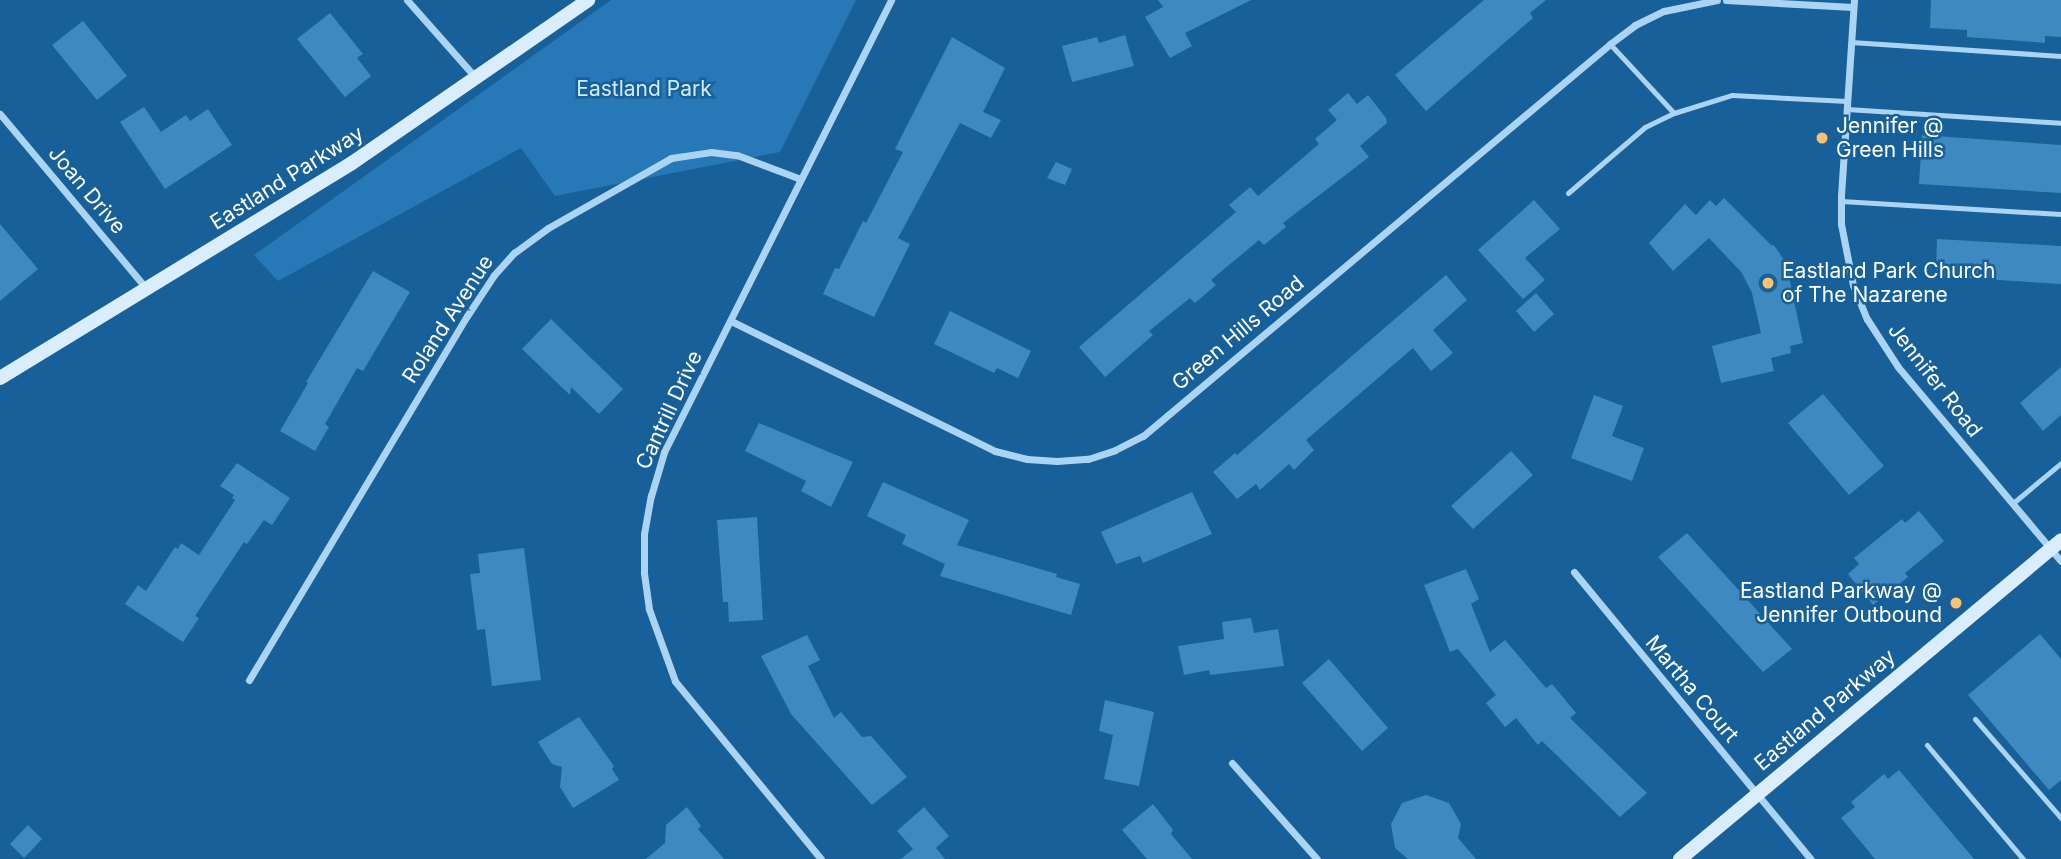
<!DOCTYPE html>
<html>
<head>
<meta charset="utf-8">
<style>
	body { margin:0 }
	#map { position:relative; width:2061px; height:859px; overflow:hidden; background:#176099; font-family:Inter,sans-serif }
	div>[style] { position:absolute }
	[style*='--x'] { left:calc(var(--x)*1px); top:calc(var(--y)*1px); width:calc(var(--w)*1px); rotate:calc(var(--a)*1deg) }
	.green>* { inset:0; background:#2679b6 }
	.building>* { inset:0; background:#3f89c1 }
	.lane>* { height:5px; margin:-2.5px; padding:0 2.5px; transform-origin:2.5px; border-radius:2.5px; background:#abd4f2 }
	.street>* { height:7px; margin:-3.5px; padding:0 3.5px; transform-origin:3.5px; border-radius:3.5px; background:#abd4f2 }
	.secondary>* { height:14px; margin:-7px; padding:0 7px; transform-origin:7px; border-radius:7px; background:#daedfc }
	.dots>* { width:19px; height:19px; translate:-50% -50%; box-sizing:border-box; border:4px solid #176099; border-radius:50% }
	span { translate:-50% -50%; white-space:nowrap; text-align:center; line-height:1.15; -webkit-text-stroke:5px #176099; paint-order:stroke }
	.park-label { font-size:21px; color:#d2ebfc }
	.poi-label { font-size:21px; color:#fff }
	.left { translate:0 -50%; text-align:left }
	.right { translate:-100% -50%; text-align:right }
	.street-label { font-size:21px; color:#fff }
</style>
</head>
<body>
<div id="map">
	<div class="green">
		<div style="clip-path:polygon(611px 0,856px 0,780px 152px,555px 196px,521px 148px,278px 281px,254px 255px)"></div>
	</div>
	<div class="building">
		<div style="clip-path:polygon(1158px 0,1251px 0,1185px 33px,1192px 46px,1170px 58px,1145px 17px,1163px 7px)"></div>
		<div style="clip-path:polygon(1484px 0,1546px 0,1530px 13px,1533px 18px,1426px 111px,1395px 75px)"></div>
		<div style="clip-path:polygon(1931px 0,2061px 0,2061px 37px,2045px 36px,2045px 43px,2022px 41px,1967px 37px,1967px 30px,1930px 28px)"></div>
		<div style="clip-path:polygon(330px 13px,363px 54px,357px 58px,371px 76px,345px 97px,297px 39px)"></div>
		<div style="clip-path:polygon(83px 21px,127px 76px,97px 100px,52px 45px)"></div>
		<div style="clip-path:polygon(1125px 35px,1134px 66px,1072px 82px,1062px 46px,1097px 37px,1099px 43px)"></div>
		<div style="clip-path:polygon(952px 37px,1005px 68px,983px 112px,1001px 120px,991px 138px,960px 123px,898px 238px,910px 244px,874px 317px,823px 294px,835px 268px,839px 269px,863px 221px,866px 223px,903px 152px,895px 149px)"></div>
		<div style="clip-path:polygon(1348px 93px,1357px 104px,1368px 95px,1386px 118px,1387px 123px,1360px 146px,1369px 157px,1283px 223px,1286px 227px,1264px 245px,1259px 240px,1211px 280px,1216px 285px,1195px 303px,1190px 298px,1149px 331px,1153px 335px,1105px 377px,1079px 347px,1236px 212px,1229px 205px,1250px 187px,1258px 196px,1319px 144px,1315px 139px,1337px 120px,1328px 110px)"></div>
		<div style="clip-path:polygon(144px 107px,161px 132px,186px 115px,190px 121px,208px 109px,232px 145px,165px 189px,120px 122px)"></div>
		<div style="clip-path:polygon(1922px 135px,2061px 145px,2061px 193px,1919px 184px)"></div>
		<div style="clip-path:polygon(1056px 162px,1072px 169px,1065px 185px,1047px 178px)"></div>
		<div style="clip-path:polygon(1724px 198px,1772px 246px,1773px 244px,1786px 263px,1803px 343px,1790px 346px,1791px 353px,1771px 358px,1774px 371px,1721px 383px,1712px 346px,1761px 333px,1752px 293px,1742px 273px,1709px 238px,1673px 271px,1649px 243px,1685px 204px,1696px 215px,1710px 200px,1716px 206px)"></div>
		<div style="clip-path:polygon(1534px 200px,1560px 229px,1525px 258px,1545px 280px,1523px 299px,1478px 250px)"></div>
		<div style="clip-path:polygon(0 224px,38px 269px,0 301px)"></div>
		<div style="clip-path:polygon(1937px 239px,2061px 246px,2061px 284px,1936px 276px)"></div>
		<div style="clip-path:polygon(373px 271px,410px 292px,363px 371px,357px 368px,325px 424px,329px 427px,315px 451px,280px 431px,308px 383px,306px 382px)"></div>
		<div style="clip-path:polygon(1446px 275px,1467px 300px,1433px 330px,1453px 353px,1431px 371px,1413px 348px,1306px 440px,1314px 450px,1294px 470px,1289px 464px,1260px 490px,1256px 484px,1237px 499px,1213px 472px,1235px 453px,1237px 455px)"></div>
		<div style="clip-path:polygon(1536px 293px,1554px 314px,1534px 332px,1516px 311px)"></div>
		<div style="clip-path:polygon(950px 311px,1031px 351px,1018px 378px,997px 368px,994px 373px,934px 344px)"></div>
		<div style="clip-path:polygon(551px 319px,623px 389px,599px 414px,571px 387px,570px 395px,522px 349px)"></div>
		<div style="clip-path:polygon(2061px 367px,2061px 415px,2043px 431px,2020px 403px)"></div>
		<div style="clip-path:polygon(1823px 394px,1884px 466px,1849px 495px,1788px 423px)"></div>
		<div style="clip-path:polygon(1594px 395px,1623px 406px,1612px 436px,1644px 448px,1632px 481px,1571px 458px)"></div>
		<div style="clip-path:polygon(759px 423px,853px 462px,831px 507px,801px 491px,806px 481px,745px 451px)"></div>
		<div style="clip-path:polygon(1511px 451px,1533px 475px,1473px 529px,1451px 506px)"></div>
		<div style="clip-path:polygon(237px 463px,290px 498px,272px 525px,264px 520px,247px 544px,244px 542px,195px 616px,199px 618px,183px 642px,125px 604px,138px 585px,146px 591px,175px 547px,178px 549px,181px 543px,199px 555px,235px 500px,232px 498px,234px 495px,220px 486px)"></div>
		<div style="clip-path:polygon(883px 482px,969px 520px,957px 545px,1057px 574px,1056px 577px,1080px 584px,1071px 615px,940px 576px,945px 564px,902px 544px,906px 535px,867px 516px)"></div>
		<div style="clip-path:polygon(1192px 492px,1212px 534px,1143px 563px,1140px 556px,1116px 564px,1101px 532px)"></div>
		<div style="clip-path:polygon(1919px 511px,1944px 541px,1905px 573px,1908px 577px,1873px 605px,1848px 574px,1859px 564px,1854px 558px,1902px 519px,1905px 523px)"></div>
		<div style="clip-path:polygon(757px 517px,763px 620px,729px 622px,728px 602px,723px 602px,717px 520px)"></div>
		<div style="clip-path:polygon(1687px 533px,1792px 649px,1763px 672px,1658px 557px)"></div>
		<div style="clip-path:polygon(524px 548px,541px 680px,492px 686px,485px 629px,477px 630px,470px 574px,480px 573px,478px 554px)"></div>
		<div style="clip-path:polygon(1466px 569px,1479px 599px,1471px 604px,1490px 652px,1505px 640px,1546px 688px,1552px 684px,1576px 713px,1570px 718px,1647px 793px,1620px 817px,1542px 741px,1538px 745px,1516px 718px,1505px 727px,1486px 703px,1496px 695px,1458px 649px,1450px 652px,1424px 585px)"></div>
		<div style="clip-path:polygon(1251px 618px,1254px 633px,1278px 629px,1284px 666px,1210px 675px,1209px 670px,1184px 675px,1178px 646px,1224px 639px,1222px 622px)"></div>
		<div style="clip-path:polygon(2040px 634px,2061px 659px,2061px 780px,2049px 790px,1968px 695px)"></div>
		<div style="clip-path:polygon(807px 635px,820px 660px,808px 666px,834px 718px,841px 712px,862px 737px,871px 736px,907px 777px,872px 805px,791px 714px,761px 656px)"></div>
		<div style="clip-path:polygon(1329px 659px,1388px 728px,1362px 751px,1302px 683px)"></div>
		<div style="clip-path:polygon(1105px 700px,1154px 712px,1139px 786px,1104px 779px,1113px 735px,1099px 731px)"></div>
		<div style="clip-path:polygon(579px 717px,614px 766px,612px 769px,619px 780px,573px 808px,560px 787px,562px 767px,552px 764px,538px 742px)"></div>
		<div style="clip-path:polygon(1899px 770px,1974px 859px,1875px 859px,1841px 818px,1855px 807px,1851px 802px,1884px 774px,1888px 779px)"></div>
		<div style="clip-path:polygon(1426px 795px,1449px 803px,1461px 824px,1458px 838px,1476px 859px,1408px 859px,1395px 848px,1391px 824px,1402px 803px)"></div>
		<div style="clip-path:polygon(1153px 804px,1173px 830px,1171px 834px,1192px 859px,1147px 859px,1122px 830px)"></div>
		<div style="clip-path:polygon(687px 807px,701px 826px,698px 829px,724px 859px,646px 859px,665px 843px,666px 825px)"></div>
		<div style="clip-path:polygon(924px 807px,949px 836px,936px 848px,945px 859px,901px 859px,913px 849px,897px 831px)"></div>
		<div style="clip-path:polygon(28px 825px,42px 839px,24px 858px,10px 844px)"></div>
	</div>
	<div class="lane">
		<div style="--x:1851;--y:42;--w:210;--a:3.8"></div>
		<div style="--x:1610;--y:44;--w:94;--a:47.2"></div>
		<div style="--x:1674;--y:113;--w:61;--a:-17.2"></div>
		<div style="--x:1732;--y:95;--w:115;--a:3"></div>
		<div style="--x:1847;--y:109;--w:214;--a:3.7"></div>
		<div style="--x:1568;--y:193;--w:101;--a:-40.6"></div>
		<div style="--x:1645;--y:127;--w:32;--a:-26"></div>
		<div style="--x:1841;--y:201;--w:220;--a:3.4"></div>
		<div style="--x:2013;--y:503;--w:62;--a:-39.8"></div>
		<div style="--x:1975;--y:719;--w:131;--a:49"></div>
		<div style="--x:1927;--y:745;--w:149;--a:49.9"></div>
	</div>
	<div class="street">
		<div style="--x:407;--y:0;--w:104;--a:48.5"></div>
		<div style="--x:1726;--y:0;--w:127;--a:3.2"></div>
		<div style="--x:1854;--y:0;--w:196;--a:93.8"></div>
		<div style="--x:1841;--y:196;--w:28;--a:90"></div>
		<div style="--x:1841;--y:224;--w:62;--a:78.9"></div>
		<div style="--x:1853;--y:285;--w:37;--a:68"></div>
		<div style="--x:1867;--y:319;--w:57;--a:57.1"></div>
		<div style="--x:1898;--y:367;--w:253;--a:50"></div>
		<div style="--x:0;--y:114;--w:227;--a:50"></div>
		<div style="--x:731;--y:321;--w:294;--a:26.2"></div>
		<div style="--x:995;--y:451;--w:33;--a:14"></div>
		<div style="--x:1027;--y:459;--w:30;--a:4"></div>
		<div style="--x:1057;--y:461;--w:31;--a:-4"></div>
		<div style="--x:1088;--y:459;--w:28;--a:-18"></div>
		<div style="--x:1115;--y:450;--w:31;--a:-27"></div>
		<div style="--x:1143;--y:436;--w:610;--a:-40.01"></div>
		<div style="--x:1610;--y:44;--w:31;--a:-37"></div>
		<div style="--x:1635;--y:25;--w:32;--a:-26"></div>
		<div style="--x:1664;--y:11;--w:54;--a:-11.7"></div>
		<div style="--x:1574;--y:572;--w:372;--a:50.5"></div>
		<div style="--x:249;--y:680;--w:424;--a:-59.1"></div>
		<div style="--x:467;--y:316;--w:49;--a:-56.6"></div>
		<div style="--x:494;--y:275;--w:30;--a:-48"></div>
		<div style="--x:514;--y:253;--w:42;--a:-36.3"></div>
		<div style="--x:548;--y:228;--w:142;--a:-29.6"></div>
		<div style="--x:671;--y:158;--w:40;--a:-8.5"></div>
		<div style="--x:711;--y:152;--w:26;--a:7"></div>
		<div style="--x:737;--y:155;--w:68;--a:20.6"></div>
		<div style="--x:1232;--y:763;--w:128;--a:48.5"></div>
		<div style="--x:821;--y:859;--w:230;--a:-129.4"></div>
		<div style="--x:675;--y:681;--w:77;--a:-109.9"></div>
		<div style="--x:649;--y:609;--w:37;--a:-98"></div>
		<div style="--x:644;--y:572;--w:38;--a:-90"></div>
		<div style="--x:644;--y:534;--w:39;--a:-80"></div>
		<div style="--x:651;--y:496;--w:46;--a:-73.5"></div>
		<div style="--x:664;--y:452;--w:506;--a:-63.33"></div>
	</div>
	<div class="secondary">
		<div style="--x:0;--y:378;--w:412;--a:-31.4"></div>
		<div style="--x:352;--y:163;--w:287;--a:-34.6"></div>
		<div style="--x:1680;--y:859;--w:497;--a:-39.9"></div>
	</div>
	<div class="dots">
		<div style="left:1822px;top:138px;background:#ffc26c"></div>
		<div style="left:1768px;top:283px;background:#ffc26c"></div>
		<div style="left:1956px;top:603px;background:#ffc26c"></div>
	</div>
	<div class="park-label">
		<span style="left:644px;top:89px">Eastland Park</span>
	</div>
	<div class="poi-label">
		<span class="left" style="left:1836px;top:138px">Jennifer @<br>Green Hills</span>
		<span class="left" style="left:1782px;top:283px">Eastland Park Church<br>of The Nazarene</span>
		<span class="right" style="left:1942px;top:603px">Eastland Parkway @<br>Jennifer Outbound</span>
	</div>
	<div class="street-label">
		<span style="left:287px;top:178px;rotate:-32deg">Eastland Parkway</span>
		<span style="left:87px;top:190px;rotate:50deg">Joan Drive</span>
		<span style="left:448px;top:319px;rotate:-57deg">Roland Avenue</span>
		<span style="left:1238px;top:333px;rotate:-40deg">Green Hills Road</span>
		<span style="left:1935px;top:380px;rotate:52deg">Jennifer Road</span>
		<span style="left:669px;top:410px;rotate:-65deg">Cantrill Drive</span>
		<span style="left:1692px;top:689px;rotate:50deg">Martha Court</span>
		<span style="left:1825px;top:710px;rotate:-40deg">Eastland Parkway</span>
	</div>
</div>
</body>
</html>
